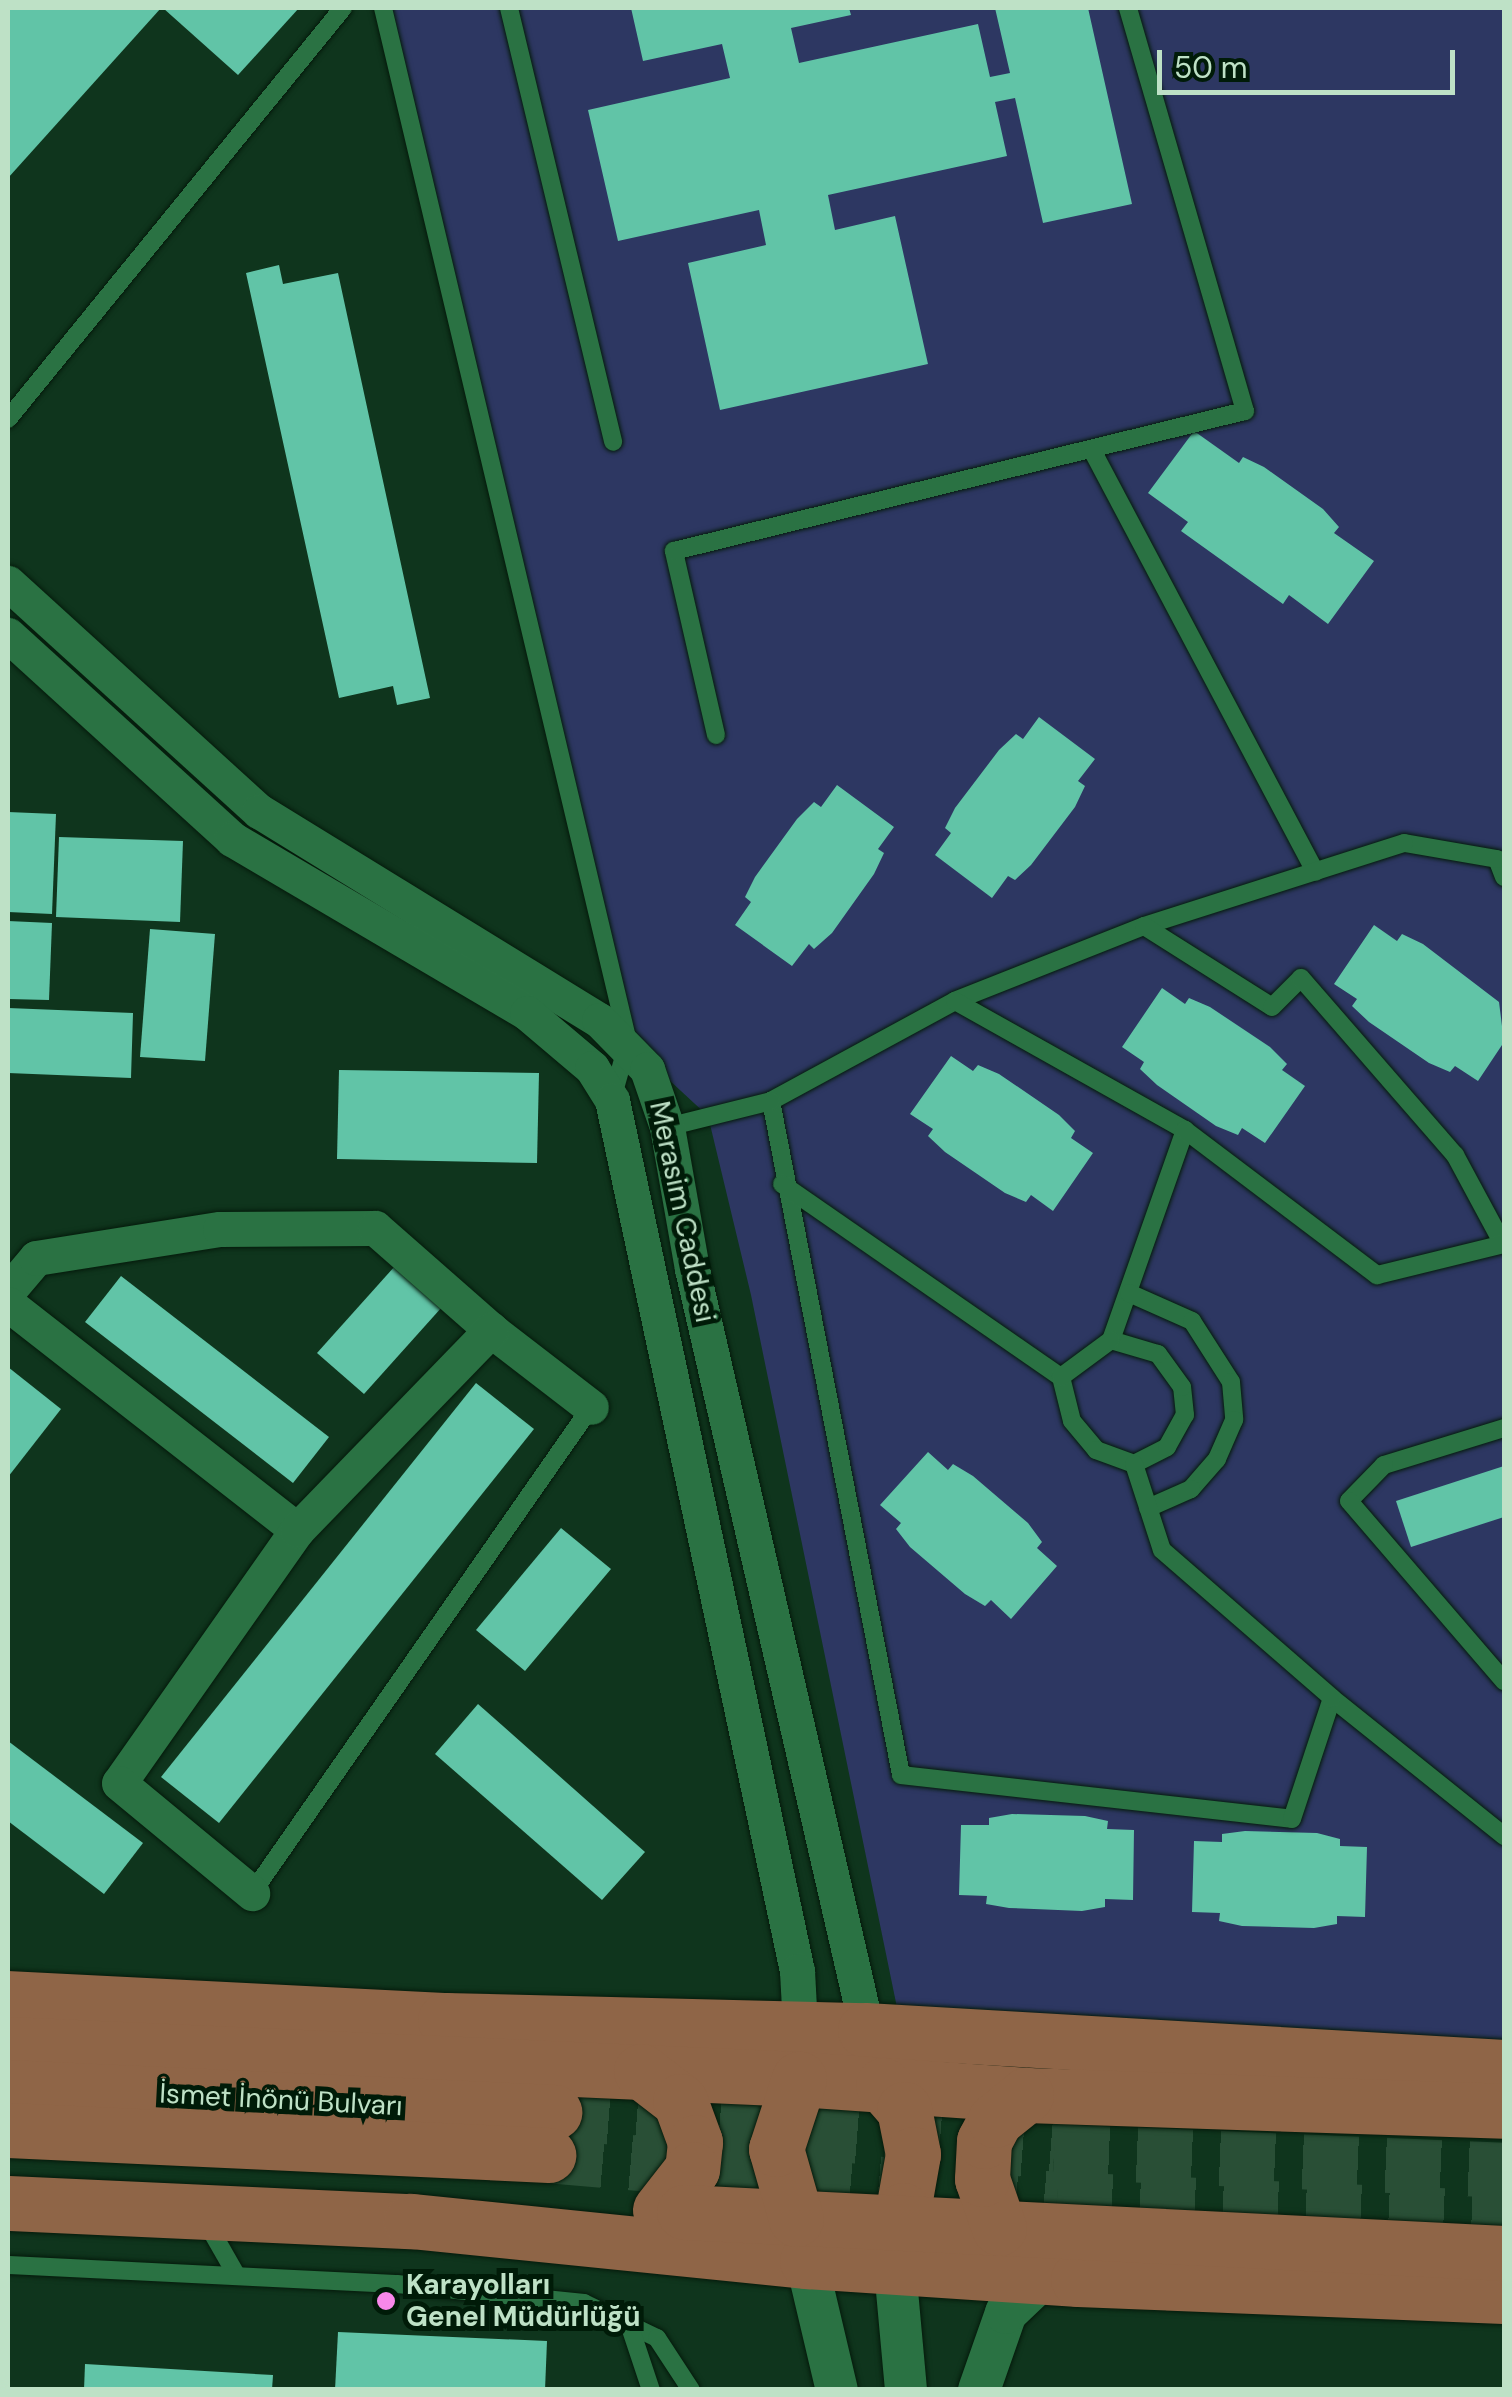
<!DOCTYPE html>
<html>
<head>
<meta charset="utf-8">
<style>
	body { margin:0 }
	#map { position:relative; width:1512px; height:2397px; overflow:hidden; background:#0f351d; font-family:"DM Sans",sans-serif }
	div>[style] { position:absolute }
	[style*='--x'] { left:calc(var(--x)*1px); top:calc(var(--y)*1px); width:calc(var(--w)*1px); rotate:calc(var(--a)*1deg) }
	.green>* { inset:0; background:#2d3762 }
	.building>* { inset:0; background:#61c4a7 }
	.primary-tunnel>* { height:55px; margin-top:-27.5px; transform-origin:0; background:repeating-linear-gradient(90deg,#294f36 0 55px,transparent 0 83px) }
	.roads { filter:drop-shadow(0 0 2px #051a0b) drop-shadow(0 0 2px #051a0b) }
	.service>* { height:18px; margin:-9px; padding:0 9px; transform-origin:9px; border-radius:9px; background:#2a7243 }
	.minor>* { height:35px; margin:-17.5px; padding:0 17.5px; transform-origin:17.5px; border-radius:17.5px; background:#2a7243 }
	.tertiary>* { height:42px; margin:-21px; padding:0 21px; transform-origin:21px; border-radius:21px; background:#2a7243 }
	.primary>* { height:55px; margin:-27.5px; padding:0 27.5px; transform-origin:27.5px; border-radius:27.5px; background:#8f6547 }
	.dots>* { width:28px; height:28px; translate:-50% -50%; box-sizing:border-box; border:5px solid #001b08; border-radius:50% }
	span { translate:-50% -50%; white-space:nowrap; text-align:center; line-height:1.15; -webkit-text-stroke:10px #001b08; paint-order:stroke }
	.street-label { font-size:28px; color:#bee1c6 }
	.poi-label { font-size:28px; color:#bee1c6; font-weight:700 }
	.left { translate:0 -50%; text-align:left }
	.frame { position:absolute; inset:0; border:10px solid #bee1c6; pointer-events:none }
	.scale { position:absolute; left:1157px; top:50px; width:298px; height:45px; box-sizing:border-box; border:5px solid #bee1c6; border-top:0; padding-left:12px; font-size:30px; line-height:35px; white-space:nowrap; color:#bee1c6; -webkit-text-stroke:8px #001b08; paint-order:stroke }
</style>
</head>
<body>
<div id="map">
	<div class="green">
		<div style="clip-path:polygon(383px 8px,1504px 8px,1504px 2067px,902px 2032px,751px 1295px,708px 1116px,628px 1042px)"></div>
	</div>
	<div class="building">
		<div style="clip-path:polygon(8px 8px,161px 8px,8px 178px)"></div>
		<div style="clip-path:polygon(163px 8px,299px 8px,238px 75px)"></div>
		<div style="clip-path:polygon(631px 8px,849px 8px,851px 15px,791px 28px,799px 63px,978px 24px,990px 77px,1010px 73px,995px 8px,1088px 8px,1132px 204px,1043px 223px,1015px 98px,995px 102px,1007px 156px,828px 195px,835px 230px,895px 216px,928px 364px,720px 410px,688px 263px,766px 245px,759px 210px,618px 241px,588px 110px,730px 78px,722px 44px,643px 61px)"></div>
		<div style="clip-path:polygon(279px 265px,283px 284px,338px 273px,430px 698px,397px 705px,393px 686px,339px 698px,246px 273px)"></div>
		<div style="clip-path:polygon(1194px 431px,1239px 463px,1243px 457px,1264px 467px,1323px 509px,1339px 527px,1334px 533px,1374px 561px,1328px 624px,1289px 595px,1283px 604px,1181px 531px,1188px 522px,1148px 493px)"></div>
		<div style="clip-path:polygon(1039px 717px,1095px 759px,1078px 781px,1085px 786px,1075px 807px,1031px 865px,1015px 880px,1008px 876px,992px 898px,935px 855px,951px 833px,945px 828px,955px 808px,999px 750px,1016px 734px,1023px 739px)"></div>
		<div style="clip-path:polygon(837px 785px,894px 827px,878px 849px,884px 853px,874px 874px,832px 933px,814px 949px,809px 944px,792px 966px,735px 925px,751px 902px,745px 897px,755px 877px,797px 819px,814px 802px,821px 807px)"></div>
		<div style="clip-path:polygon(8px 812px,56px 814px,52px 914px,8px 912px)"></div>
		<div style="clip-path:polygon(59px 837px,183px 841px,180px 922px,56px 917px)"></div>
		<div style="clip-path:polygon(8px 921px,52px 923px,49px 1000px,8px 999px)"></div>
		<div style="clip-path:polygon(1374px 925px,1397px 941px,1402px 934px,1423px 944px,1499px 1002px,1504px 1042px,1478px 1081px,1455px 1066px,1450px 1072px,1429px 1063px,1369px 1022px,1352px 1006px,1357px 999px,1334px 984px)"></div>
		<div style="clip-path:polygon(150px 929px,215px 934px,205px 1061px,140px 1057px)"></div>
		<div style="clip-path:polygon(1162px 988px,1185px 1004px,1189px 998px,1210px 1007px,1270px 1047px,1287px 1064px,1282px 1070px,1305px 1086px,1265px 1143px,1242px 1128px,1238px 1135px,1216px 1126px,1157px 1085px,1140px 1069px,1144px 1062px,1122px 1047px)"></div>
		<div style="clip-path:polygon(8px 1008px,133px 1013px,131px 1078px,8px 1073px)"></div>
		<div style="clip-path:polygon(951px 1056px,973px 1071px,978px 1065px,999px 1074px,1059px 1115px,1075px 1131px,1071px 1138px,1093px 1153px,1053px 1211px,1031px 1195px,1026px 1202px,1005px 1193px,945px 1152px,928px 1136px,933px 1129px,910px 1114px)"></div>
		<div style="clip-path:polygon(339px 1070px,539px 1073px,537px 1163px,337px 1159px)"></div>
		<div style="clip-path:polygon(395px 1266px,442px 1307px,364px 1394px,317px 1353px)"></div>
		<div style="clip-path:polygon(121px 1276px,329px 1437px,293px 1483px,85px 1322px)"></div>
		<div style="clip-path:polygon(8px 1367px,61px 1409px,8px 1477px)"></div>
		<div style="clip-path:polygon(476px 1383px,534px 1429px,219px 1823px,161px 1777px)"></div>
		<div style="clip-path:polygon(928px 1452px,948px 1470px,953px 1464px,973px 1476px,1028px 1523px,1042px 1542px,1037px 1548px,1057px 1566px,1011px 1619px,991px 1600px,985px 1606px,965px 1594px,910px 1547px,896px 1529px,901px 1523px,880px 1505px)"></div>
		<div style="clip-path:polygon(1504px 1466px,1504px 1517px,1411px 1547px,1396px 1501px)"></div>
		<div style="clip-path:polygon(561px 1528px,611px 1569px,525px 1671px,476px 1630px)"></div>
		<div style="clip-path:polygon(478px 1704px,645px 1852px,602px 1900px,435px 1754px)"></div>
		<div style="clip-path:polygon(8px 1741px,143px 1843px,104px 1894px,8px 1821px)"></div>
		<div style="clip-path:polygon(1012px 1814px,1085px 1816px,1108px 1821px,1107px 1829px,1134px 1830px,1133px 1900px,1105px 1899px,1105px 1907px,1082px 1911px,1009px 1908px,986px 1904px,987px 1896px,959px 1895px,961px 1825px,989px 1825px,989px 1818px)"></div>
		<div style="clip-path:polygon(1245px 1831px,1317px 1833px,1340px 1839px,1340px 1846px,1367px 1847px,1365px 1917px,1337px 1916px,1337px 1924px,1314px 1928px,1242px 1926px,1219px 1921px,1220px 1913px,1192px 1912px,1194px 1841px,1222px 1842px,1222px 1834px)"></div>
		<div style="clip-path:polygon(338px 2332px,547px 2341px,545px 2390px,335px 2390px)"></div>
		<div style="clip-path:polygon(85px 2364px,273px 2375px,272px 2390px,84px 2390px)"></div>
	</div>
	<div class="primary-tunnel">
		<div style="--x:554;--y:2112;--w:502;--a:4.46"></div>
		<div style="--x:1054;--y:2151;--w:450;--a:2.4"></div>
		<div style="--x:548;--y:2155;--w:511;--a:4.94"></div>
		<div style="--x:1057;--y:2199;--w:447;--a:2.4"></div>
	</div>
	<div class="roads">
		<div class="service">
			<div style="--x:383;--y:8;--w:1063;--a:76.67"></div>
			<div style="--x:628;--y:1042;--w:59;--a:105.7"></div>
			<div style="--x:509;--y:8;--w:446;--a:76.5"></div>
			<div style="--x:8;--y:419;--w:530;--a:-50.82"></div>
			<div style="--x:1093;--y:452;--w:475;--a:62.1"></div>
			<div style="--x:716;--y:735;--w:189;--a:-102.9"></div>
			<div style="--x:674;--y:551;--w:588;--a:-13.78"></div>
			<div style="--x:1245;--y:411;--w:420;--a:-106.2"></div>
			<div style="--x:1504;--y:877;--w:19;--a:-111"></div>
			<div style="--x:1497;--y:859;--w:94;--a:-170.2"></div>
			<div style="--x:1404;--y:843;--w:273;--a:162.3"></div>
			<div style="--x:1144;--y:926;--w:203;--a:158.4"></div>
			<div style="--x:955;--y:1001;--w:209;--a:151.5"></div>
			<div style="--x:771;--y:1101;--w:686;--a:79.08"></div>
			<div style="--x:901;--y:1775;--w:393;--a:6.4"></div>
			<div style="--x:1292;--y:1819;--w:127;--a:-71.7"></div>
			<div style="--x:1332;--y:1698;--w:221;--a:38.7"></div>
			<div style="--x:1144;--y:926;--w:151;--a:32.3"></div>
			<div style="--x:1272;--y:1007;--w:41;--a:-45"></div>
			<div style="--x:1301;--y:978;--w:235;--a:49"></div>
			<div style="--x:1455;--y:1155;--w:101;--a:61.7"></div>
			<div style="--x:955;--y:1001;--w:264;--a:29.3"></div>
			<div style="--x:667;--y:1127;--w:107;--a:-14"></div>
			<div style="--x:782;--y:1184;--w:339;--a:34.7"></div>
			<div style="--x:1061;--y:1377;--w:45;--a:76"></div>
			<div style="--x:1072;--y:1421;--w:38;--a:50"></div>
			<div style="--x:1096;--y:1450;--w:40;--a:20.2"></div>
			<div style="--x:1134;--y:1464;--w:37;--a:-27"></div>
			<div style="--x:1167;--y:1447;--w:37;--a:-61"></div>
			<div style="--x:1185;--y:1415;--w:28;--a:-96"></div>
			<div style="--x:1182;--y:1387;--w:41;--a:-126"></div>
			<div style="--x:1158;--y:1354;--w:49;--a:-163.4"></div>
			<div style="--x:1111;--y:1340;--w:223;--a:-70.6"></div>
			<div style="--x:1185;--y:1130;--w:241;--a:37.1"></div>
			<div style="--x:1377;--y:1275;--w:131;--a:-13.7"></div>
			<div style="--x:1129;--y:1293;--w:69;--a:24"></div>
			<div style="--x:1192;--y:1321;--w:72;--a:57.4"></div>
			<div style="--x:1231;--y:1382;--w:38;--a:85"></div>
			<div style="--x:1234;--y:1420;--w:43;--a:113.6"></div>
			<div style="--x:1217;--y:1459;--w:40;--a:131"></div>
			<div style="--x:1191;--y:1489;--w:47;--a:156.2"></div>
			<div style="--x:1061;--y:1377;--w:62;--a:-36.5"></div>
			<div style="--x:1504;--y:1428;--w:126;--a:162.9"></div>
			<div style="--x:1384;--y:1465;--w:50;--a:134.2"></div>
			<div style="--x:1349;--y:1501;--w:238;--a:49.3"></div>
			<div style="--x:1134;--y:1464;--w:90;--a:72"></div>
			<div style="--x:1162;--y:1550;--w:225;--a:41"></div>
			<div style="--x:252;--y:1893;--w:593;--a:-55.1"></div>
			<div style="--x:205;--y:2220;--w:64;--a:60.3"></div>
			<div style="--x:8;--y:2265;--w:389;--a:2.8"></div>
			<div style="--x:397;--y:2284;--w:188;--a:5.8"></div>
			<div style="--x:584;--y:2303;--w:81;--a:25.6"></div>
			<div style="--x:657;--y:2338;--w:62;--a:56.8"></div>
			<div style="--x:628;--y:2321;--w:73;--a:71.6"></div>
		</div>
		<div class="minor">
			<div style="--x:8;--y:583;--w:339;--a:42.3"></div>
			<div style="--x:259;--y:811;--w:399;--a:31.6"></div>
			<div style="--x:599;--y:1020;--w:69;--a:45.6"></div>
			<div style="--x:647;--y:1069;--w:61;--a:71"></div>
			<div style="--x:667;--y:1127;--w:144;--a:80"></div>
			<div style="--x:692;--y:1269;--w:799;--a:77.06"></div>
			<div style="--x:8;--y:635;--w:303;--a:42.3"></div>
			<div style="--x:232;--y:839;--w:342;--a:30.5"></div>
			<div style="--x:527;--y:1013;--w:85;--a:40.2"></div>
			<div style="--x:592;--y:1068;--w:38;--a:58"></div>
			<div style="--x:612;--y:1100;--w:890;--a:78.01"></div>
			<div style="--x:797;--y:1971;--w:74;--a:86.9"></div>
			<div style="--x:8;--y:1291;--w:43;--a:-49.7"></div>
			<div style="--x:36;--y:1258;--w:186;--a:-9"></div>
			<div style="--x:220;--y:1229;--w:155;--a:-0.4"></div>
			<div style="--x:375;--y:1228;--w:154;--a:41.3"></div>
			<div style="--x:491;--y:1330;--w:126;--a:37.6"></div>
			<div style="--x:8;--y:1304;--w:367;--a:38"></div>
			<div style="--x:297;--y:1530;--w:309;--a:125.1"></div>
			<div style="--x:119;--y:1783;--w:173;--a:39.6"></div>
			<div style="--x:297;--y:1530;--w:279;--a:-45.9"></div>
		</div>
		<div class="tertiary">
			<div style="--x:800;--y:2234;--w:160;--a:76.7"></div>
			<div style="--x:892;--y:2236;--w:155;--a:84.8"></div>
			<div style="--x:979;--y:2390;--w:82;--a:-70.7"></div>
			<div style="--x:1006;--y:2313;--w:55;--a:-43.5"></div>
		</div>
		<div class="primary">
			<div style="--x:8;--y:1998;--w:438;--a:2.9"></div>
			<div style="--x:445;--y:2020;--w:420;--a:1.4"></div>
			<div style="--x:865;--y:2030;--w:640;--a:3.31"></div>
			<div style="--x:8;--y:2044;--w:792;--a:2.53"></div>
			<div style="--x:799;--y:2079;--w:228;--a:4"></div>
			<div style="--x:1026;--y:2095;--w:478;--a:1.9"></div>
			<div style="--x:641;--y:2071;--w:49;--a:37.6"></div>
			<div style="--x:680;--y:2101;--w:44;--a:69.9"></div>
			<div style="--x:695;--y:2142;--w:27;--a:96"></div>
			<div style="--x:692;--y:2169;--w:52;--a:128"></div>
			<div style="--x:883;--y:2085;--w:32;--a:49"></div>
			<div style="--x:904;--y:2109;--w:46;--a:78.7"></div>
			<div style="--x:913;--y:2154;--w:57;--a:100.1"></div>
			<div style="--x:903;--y:2210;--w:19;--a:129"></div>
			<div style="--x:8;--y:2087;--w:547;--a:2.62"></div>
			<div style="--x:8;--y:2130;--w:541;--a:2.65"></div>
			<div style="--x:8;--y:2203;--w:403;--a:2.6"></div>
			<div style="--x:411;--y:2221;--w:398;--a:5.8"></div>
			<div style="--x:807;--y:2261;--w:272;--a:3.8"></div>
			<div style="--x:1078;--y:2279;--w:426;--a:2.3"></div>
			<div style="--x:684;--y:2212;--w:821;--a:2.86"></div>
			<div style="--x:796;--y:2219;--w:73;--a:-105.9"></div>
			<div style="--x:776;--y:2149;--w:74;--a:-71.8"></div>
			<div style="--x:999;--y:2228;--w:52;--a:-109.1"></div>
			<div style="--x:982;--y:2179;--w:38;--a:-87"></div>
			<div style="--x:984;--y:2141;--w:24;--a:-62"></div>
			<div style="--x:995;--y:2120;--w:40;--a:-39"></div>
		</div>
	</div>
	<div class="dots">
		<div style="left:386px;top:2301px;background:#f888ea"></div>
	</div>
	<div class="street-label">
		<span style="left:682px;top:1212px;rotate:78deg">Merasim Caddesi</span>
		<span style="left:281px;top:2100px;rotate:3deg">İsmet İnönü Bulvarı</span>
	</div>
	<div class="poi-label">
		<span class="left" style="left:406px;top:2301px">Karayolları<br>Genel Müdürlüğü</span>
	</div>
	<div class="frame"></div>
	<div class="scale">50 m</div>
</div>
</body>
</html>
